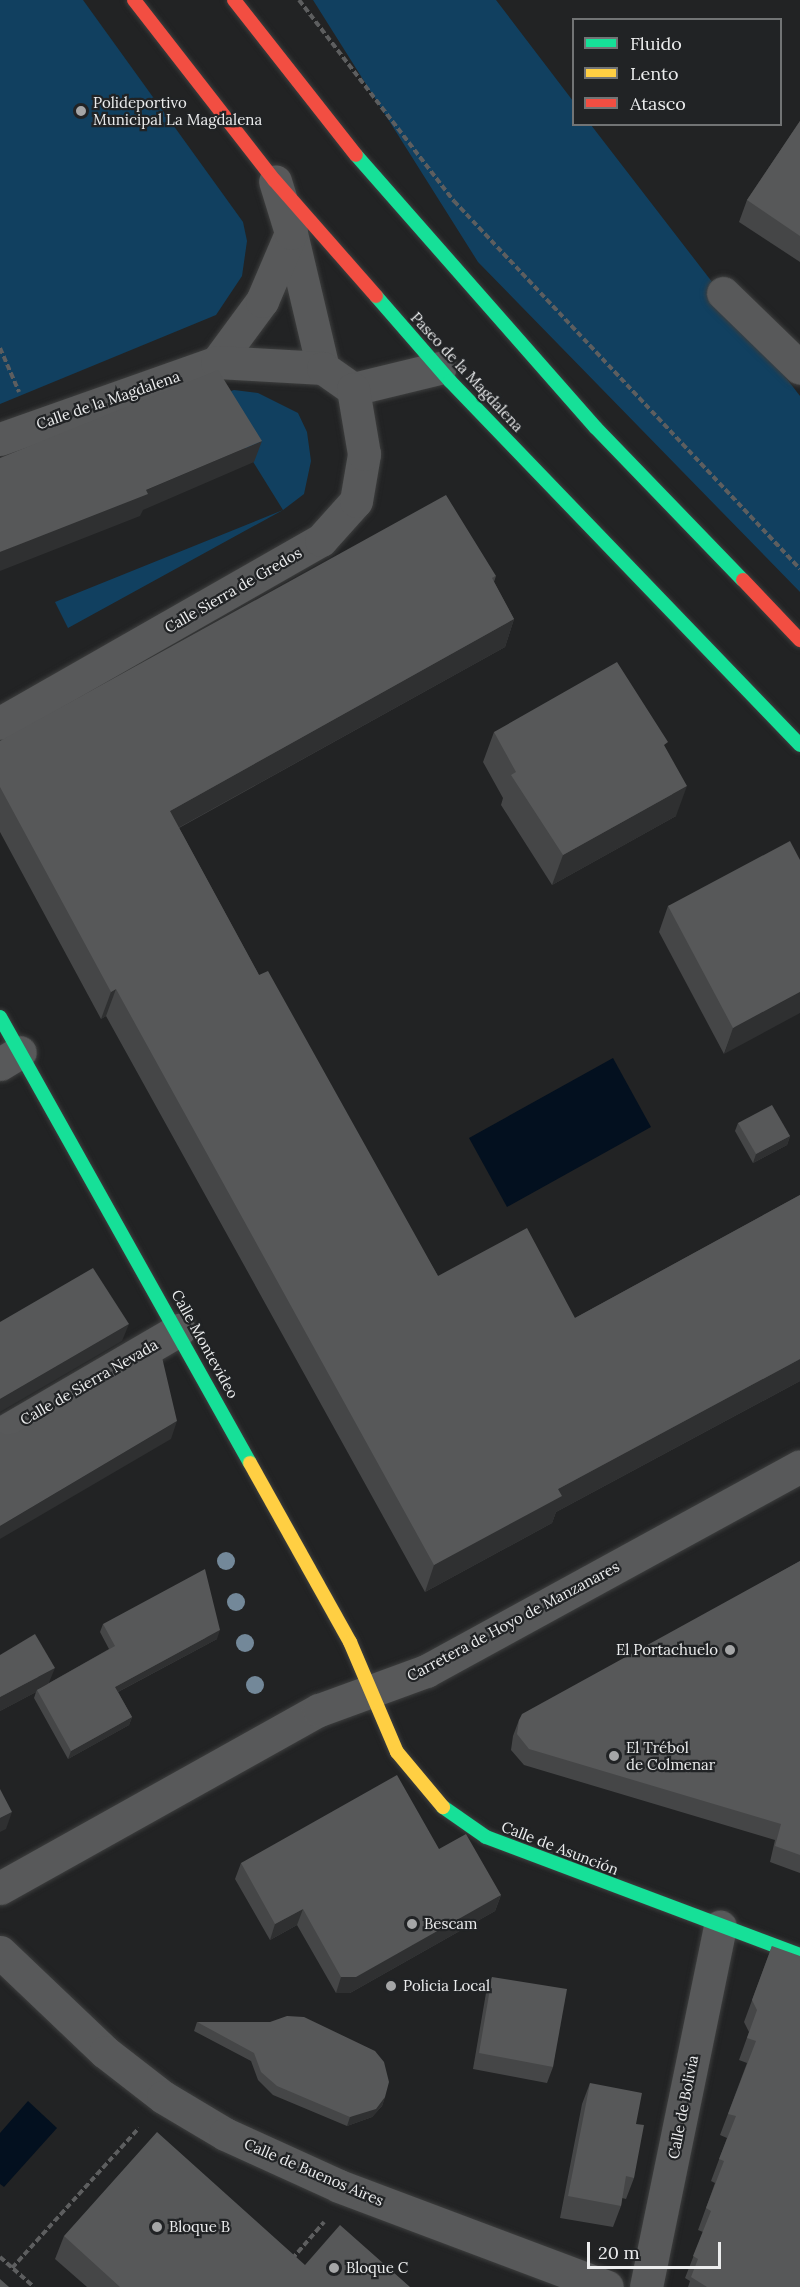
<!DOCTYPE html>
<html>
<head>
<meta charset="utf-8">
<style>
	body { margin:0 }
	#map { position:relative; width:800px; height:2287px; overflow:hidden; background:#222324; font-family:Lora,serif }
	div>[style] { position:absolute }
	[style*='--x'] { left:calc(var(--x)*1px); top:calc(var(--y)*1px); width:calc(var(--w)*1px); rotate:calc(var(--a)*1deg) }
	.green>* { inset:0; background:#114060 }
	.water>* { inset:0; background:#03101f }
	.path>* { height:4px; margin-top:-2px; transform-origin:0; background:repeating-linear-gradient(90deg,#5d5e5f 0 6px,transparent 0 9px) }
	.roads { filter:drop-shadow(0 0 2px #3d3e3e) drop-shadow(0 0 2px #3d3e3e) }
	.street>* { height:33px; margin:-16.5px; padding:0 16.5px; transform-origin:16.5px; border-radius:16.5px; background:#58595a }
	.fast>* { height:14px; margin:-7px; padding:0 7px; transform-origin:7px; border-radius:7px; background:#16e098 }
	.slow>* { height:14px; margin:-7px; padding:0 7px; transform-origin:7px; border-radius:7px; background:#ffcf43 }
	.jam>* { height:14px; margin:-7px; padding:0 7px; transform-origin:7px; border-radius:7px; background:#f24e42 }
	.trees>* { width:18px; height:18px; margin:-9px; border-radius:50%; background:#738899 }
	.wall>* { inset:0; background:#454647 }
	.shaded-wall>* { inset:0; background:#2f3031 }
	.building>* { inset:0; background:#575859 }
	.dots>* { width:16px; height:16px; translate:-50% -50%; box-sizing:border-box; border:3px solid #212325; border-radius:50% }
	span { translate:-50% -50%; white-space:nowrap; text-align:center; line-height:1.15; -webkit-text-stroke:4.5px #212325; paint-order:stroke }
	.poi-label { font-size:15px; color:#ecedee }
	.left { translate:0 -50%; text-align:left }
	.right { translate:-100% -50%; text-align:right }
	.street-label { font-size:15px; color:#ecedee }
	.legend { position:absolute; left:572px; top:18px; width:210px; height:108px; box-sizing:border-box; background:#212325; border:2px solid #727475; margin:0; padding:8px 10px; list-style:none; font-size:18px; color:#ecedee }
	.legend li { display:flex; align-items:center; gap:12px; height:30px }
	.legend b { width:30px; border:2px solid #727475 }
	.scale { position:absolute; left:587px; top:2242px; width:134px; height:27px; box-sizing:border-box; border:3px solid #ecedee; border-top:0; padding-left:8px; font-size:18px; line-height:21px; white-space:nowrap; color:#ecedee; -webkit-text-stroke:4px #212325; paint-order:stroke }
</style>
</head>
<body>
<div id="map">
	<div class="green">
		<div style="clip-path:polygon(0 0,83px 0,243px 222px,247px 241px,242px 276px,216px 315px,0 404px)"></div>
		<div style="clip-path:polygon(313px 0,496px 0,573px 101px,574px 124px,591px 125px,800px 396px,800px 592px,478px 262px)"></div>
		<div style="clip-path:polygon(234px 390px,258px 393px,298px 413px,307px 432px,311px 461px,304px 494px,283px 510px,68px 628px,55px 602px,283px 510px,213px 397px)"></div>
	</div>
	<div class="water">
		<div style="clip-path:polygon(613px 1058px,651px 1127px,507px 1207px,469px 1138px)"></div>
		<div style="clip-path:polygon(28px 2101px,57px 2128px,4px 2187px,0 2184px,0 2133px)"></div>
	</div>
	<div class="path">
		<div style="--x:299;--y:0;--w:254;--a:52.4"></div>
		<div style="--x:454;--y:201;--w:505;--a:46.76"></div>
		<div style="--x:0;--y:348;--w:48;--a:66.6"></div>
		<div style="--x:0;--y:2257;--w:45;--a:41.4"></div>
		<div style="--x:292;--y:2259;--w:49;--a:-49.1"></div>
		<div style="--x:12;--y:2268;--w:189;--a:-47.8"></div>
	</div>
	<div class="roads">
		<div class="street">
			<div style="--x:291;--y:233;--w:139;--a:76.7"></div>
			<div style="--x:723;--y:293;--w:107;--a:44.2"></div>
			<div style="--x:217;--y:362;--w:76;--a:-53.6"></div>
			<div style="--x:262;--y:301;--w:74;--a:-66.9"></div>
			<div style="--x:291;--y:233;--w:54;--a:-107.1"></div>
			<div style="--x:0;--y:439;--w:230;--a:-19.5"></div>
			<div style="--x:217;--y:362;--w:106;--a:3.2"></div>
			<div style="--x:323;--y:368;--w:37;--a:35"></div>
			<div style="--x:353;--y:389;--w:89;--a:-13.7"></div>
			<div style="--x:0;--y:723;--w:369;--a:-29.7"></div>
			<div style="--x:321;--y:540;--w:52;--a:-48.1"></div>
			<div style="--x:356;--y:501;--w:48;--a:-80.3"></div>
			<div style="--x:364;--y:454;--w:66;--a:-99.6"></div>
			<div style="--x:0;--y:1064;--w:23;--a:-31"></div>
			<div style="--x:0;--y:1434;--w:207;--a:-30.2"></div>
			<div style="--x:0;--y:1888;--w:365;--a:-29.2"></div>
			<div style="--x:319;--y:1710;--w:114;--a:-20"></div>
			<div style="--x:426;--y:1671;--w:426;--a:-28.7"></div>
			<div style="--x:0;--y:1952;--w:145;--a:43.6"></div>
			<div style="--x:105;--y:2052;--w:73;--a:37.8"></div>
			<div style="--x:163;--y:2097;--w:72;--a:30.8"></div>
			<div style="--x:225;--y:2134;--w:125;--a:24.5"></div>
			<div style="--x:339;--y:2186;--w:286;--a:20.6"></div>
			<div style="--x:646;--y:2287;--w:368;--a:-78.4"></div>
		</div>
		<div class="fast">
			<div style="--x:356;--y:155;--w:363;--a:48.7"></div>
			<div style="--x:596;--y:428;--w:211;--a:46"></div>
			<div style="--x:376;--y:296;--w:113;--a:49"></div>
			<div style="--x:450;--y:381;--w:505;--a:46.12"></div>
			<div style="--x:0;--y:1017;--w:511;--a:60.73"></div>
			<div style="--x:443;--y:1807;--w:52;--a:34.9"></div>
			<div style="--x:486;--y:1837;--w:335;--a:20.6"></div>
		</div>
		<div class="slow">
			<div style="--x:250;--y:1463;--w:205;--a:60.8"></div>
			<div style="--x:350;--y:1642;--w:120;--a:66.9"></div>
			<div style="--x:397;--y:1752;--w:72;--a:50.1"></div>
		</div>
		<div class="jam">
			<div style="--x:134;--y:0;--w:229;--a:52.1"></div>
			<div style="--x:275;--y:181;--w:153;--a:48.7"></div>
			<div style="--x:234;--y:0;--w:197;--a:51.8"></div>
			<div style="--x:743;--y:580;--w:83;--a:46.5"></div>
		</div>
	</div>
	<div class="trees">
		<div style="left:226px;top:1561px"></div>
		<div style="left:236px;top:1602px"></div>
		<div style="left:245px;top:1643px"></div>
		<div style="left:255px;top:1685px"></div>
	</div>
	<div class="wall">
		<div style="clip-path:polygon(800px 121px,800px 262px,739px 222px,747px 200px)"></div>
		<div style="clip-path:polygon(496px 576px,494px 582px,514px 619px,505px 647px,179px 828px,259px 975px,438px 1276px,575px 1318px,800px 1195px,800px 1381px,556px 1512px,552px 1523px,425px 1592px,106px 1016px,101px 1019px,0 832px,0 741px)"></div>
		<div style="clip-path:polygon(494px 732px,666px 749px,676px 816px,552px 885px,501px 805px,503px 798px,483px 762px)"></div>
		<div style="clip-path:polygon(800px 860px,724px 1054px,659px 932px,668px 906px)"></div>
		<div style="clip-path:polygon(738px 1123px,790px 1136px,787px 1145px,753px 1163px,735px 1131px)"></div>
		<div style="clip-path:polygon(800px 1561px,800px 1873px,770px 1862px,775px 1840px,524px 1765px,511px 1750px,513px 1736px,519px 1720px)"></div>
		<div style="clip-path:polygon(103px 1624px,217px 1639px,118px 1692px,132px 1717px,129px 1725px,68px 1759px,34px 1698px,36px 1692px,0 1711px,0 1655px,49px 1683px,109px 1649px,100px 1632px)"></div>
		<div style="clip-path:polygon(439px 1849px,501px 1895px,495px 1911px,350px 1993px,336px 1993px,297px 1925px,270px 1940px,235px 1879px,241px 1863px)"></div>
		<div style="clip-path:polygon(772px 1946px,800px 2287px,688px 2287px,690px 2281px,685px 2278px,703px 2232px,698px 2230px,715px 2183px,711px 2181px,727px 2138px,720px 2135px,747px 2063px,739px 2060px,749px 2032px,744px 2022px)"></div>
		<div style="clip-path:polygon(492px 1977px,553px 2067px,547px 2083px,473px 2069px,486px 1993px)"></div>
		<div style="clip-path:polygon(197px 2022px,385px 2097px,382px 2106px,372px 2117px,347px 2126px,273px 2095px,258px 2080px,251px 2061px,194px 2031px)"></div>
		<div style="clip-path:polygon(590px 2083px,636px 2124px,634px 2178px,626px 2199px,622px 2198px,621px 2206px,613px 2227px,560px 2218px,582px 2104px)"></div>
		<div style="clip-path:polygon(64px 2236px,305px 2265px,410px 2287px,87px 2287px,55px 2259px)"></div>
	</div>
	<div class="shaded-wall">
		<div style="clip-path:polygon(262px 441px,254px 462px,143px 510px,140px 516px,0 571px,0 552px)"></div>
		<div style="clip-path:polygon(514px 619px,505px 647px,160px 838px,170px 811px)"></div>
		<div style="clip-path:polygon(687px 786px,676px 816px,552px 885px,563px 855px)"></div>
		<div style="clip-path:polygon(116px 989px,106px 1016px,101px 1019px,111px 992px)"></div>
		<div style="clip-path:polygon(800px 992px,800px 1013px,724px 1054px,733px 1028px)"></div>
		<div style="clip-path:polygon(790px 1136px,787px 1145px,753px 1163px,756px 1154px)"></div>
		<div style="clip-path:polygon(129px 1324px,122px 1341px,0 1412px,0 1399px)"></div>
		<div style="clip-path:polygon(800px 1359px,800px 1381px,556px 1512px,552px 1523px,425px 1592px,434px 1565px,558px 1489px)"></div>
		<div style="clip-path:polygon(177px 1421px,171px 1439px,0 1539px,0 1526px)"></div>
		<div style="clip-path:polygon(220px 1630px,217px 1639px,112px 1695px,115px 1687px)"></div>
		<div style="clip-path:polygon(55px 1668px,48px 1685px,37px 1690px,36px 1692px,0 1711px,0 1697px)"></div>
		<div style="clip-path:polygon(132px 1717px,129px 1725px,68px 1759px,71px 1751px)"></div>
		<div style="clip-path:polygon(12px 1812px,6px 1829px,0 1832px,0 1818px)"></div>
		<div style="clip-path:polygon(501px 1895px,495px 1911px,350px 1993px,336px 1993px,341px 1977px)"></div>
		<div style="clip-path:polygon(303px 1909px,297px 1925px,270px 1940px,275px 1924px)"></div>
		<div style="clip-path:polygon(385px 2097px,382px 2106px,372px 2117px,347px 2126px,350px 2117px)"></div>
	</div>
	<div class="building">
		<div style="clip-path:polygon(800px 121px,800px 236px,747px 200px)"></div>
		<div style="clip-path:polygon(218px 370px,262px 441px,146px 490px,148px 494px,0 552px,0 458px)"></div>
		<div style="clip-path:polygon(446px 495px,496px 576px,492px 578px,514px 619px,170px 811px,259px 975px,268px 971px,438px 1276px,527px 1228px,575px 1318px,800px 1195px,800px 1359px,558px 1489px,562px 1496px,434px 1565px,116px 989px,111px 992px,0 787px,0 741px)"></div>
		<div style="clip-path:polygon(617px 662px,668px 742px,664px 745px,687px 786px,563px 855px,511px 775px,516px 772px,494px 732px)"></div>
		<div style="clip-path:polygon(790px 841px,800px 860px,800px 992px,733px 1028px,668px 906px)"></div>
		<div style="clip-path:polygon(772px 1105px,790px 1136px,756px 1154px,738px 1123px)"></div>
		<div style="clip-path:polygon(93px 1268px,129px 1324px,0 1399px,0 1322px)"></div>
		<div style="clip-path:polygon(161px 1353px,177px 1421px,0 1526px,0 1432px,6px 1435px,16px 1433px,149px 1355px,151px 1359px)"></div>
		<div style="clip-path:polygon(800px 1561px,800px 1855px,775px 1846px,781px 1824px,529px 1749px,517px 1734px,519px 1720px,522px 1714px)"></div>
		<div style="clip-path:polygon(205px 1569px,220px 1630px,115px 1687px,132px 1717px,71px 1751px,37px 1690px,115px 1646px,103px 1624px)"></div>
		<div style="clip-path:polygon(35px 1634px,55px 1668px,0 1697px,0 1655px)"></div>
		<div style="clip-path:polygon(397px 1775px,439px 1849px,466px 1834px,501px 1895px,356px 1977px,341px 1977px,303px 1909px,275px 1924px,241px 1863px)"></div>
		<div style="clip-path:polygon(0 1789px,12px 1812px,0 1818px)"></div>
		<div style="clip-path:polygon(772px 1946px,800px 1956px,800px 2287px,707px 2287px,691px 2277px,698px 2259px,693px 2256px,711px 2211px,706px 2208px,724px 2161px,719px 2159px,736px 2116px,728px 2114px,756px 2041px,747px 2038px,757px 2010px,752px 2000px)"></div>
		<div style="clip-path:polygon(492px 1977px,567px 1989px,553px 2067px,479px 2053px)"></div>
		<div style="clip-path:polygon(287px 2016px,304px 2017px,375px 2051px,384px 2062px,389px 2082px,385px 2097px,376px 2109px,350px 2117px,277px 2086px,261px 2072px,254px 2053px,197px 2022px,270px 2022px)"></div>
		<div style="clip-path:polygon(590px 2083px,642px 2093px,636px 2124px,644px 2125px,634px 2178px,626px 2176px,621px 2206px,568px 2196px)"></div>
		<div style="clip-path:polygon(157px 2132px,305px 2265px,340px 2225px,410px 2287px,120px 2287px,64px 2236px)"></div>
		<div style="clip-path:polygon(0 2279px,9px 2287px,0 2287px)"></div>
	</div>
	<div class="dots">
		<div style="left:81px;top:111px;background:#a5a6a7"></div>
		<div style="left:730px;top:1650px;background:#a5a6a7"></div>
		<div style="left:614px;top:1756px;background:#a5a6a7"></div>
		<div style="left:412px;top:1924px;background:#a5a6a7"></div>
		<div style="left:391px;top:1986px;background:#a5a6a7"></div>
		<div style="left:157px;top:2227px;background:#a5a6a7"></div>
		<div style="left:334px;top:2268px;background:#a5a6a7"></div>
	</div>
	<div class="poi-label">
		<span class="left" style="left:93px;top:111px">Polideportivo<br>Municipal La Magdalena</span>
		<span class="right" style="left:718px;top:1650px">El Portachuelo</span>
		<span class="left" style="left:626px;top:1756px">El Trébol<br>de Colmenar</span>
		<span class="left" style="left:424px;top:1924px">Bescam</span>
		<span class="left" style="left:403px;top:1986px">Policia Local</span>
		<span class="left" style="left:169px;top:2227px">Bloque B</span>
		<span class="left" style="left:346px;top:2268px">Bloque C</span>
	</div>
	<div class="street-label">
		<span style="left:467px;top:372px;rotate:47deg">Paseo de la Magdalena</span>
		<span style="left:108px;top:400px;rotate:-19deg">Calle de la Magdalena</span>
		<span style="left:233px;top:590px;rotate:-30deg">Calle Sierra de Gredos</span>
		<span style="left:205px;top:1344px;rotate:61deg">Calle Montevideo</span>
		<span style="left:89px;top:1382px;rotate:-30deg">Calle de Sierra Nevada</span>
		<span style="left:513px;top:1621px;rotate:-28deg">Carretera de Hoyo de Manzanares</span>
		<span style="left:560px;top:1848px;rotate:21deg">Calle de Asunción</span>
		<span style="left:683px;top:2107px;rotate:-79deg">Calle de Bolivia</span>
		<span style="left:314px;top:2172px;rotate:23deg">Calle de Buenos Aires</span>
	</div>
	<ul class="legend">
	<li><b style="height:8px;background:#16e098"></b>Fluido</li>
	<li><b style="height:8px;background:#ffcf43"></b>Lento</li>
	<li><b style="height:8px;background:#f24e42"></b>Atasco</li>
	</ul>
	<div class="scale">20 m</div>
</div>
</body>
</html>
